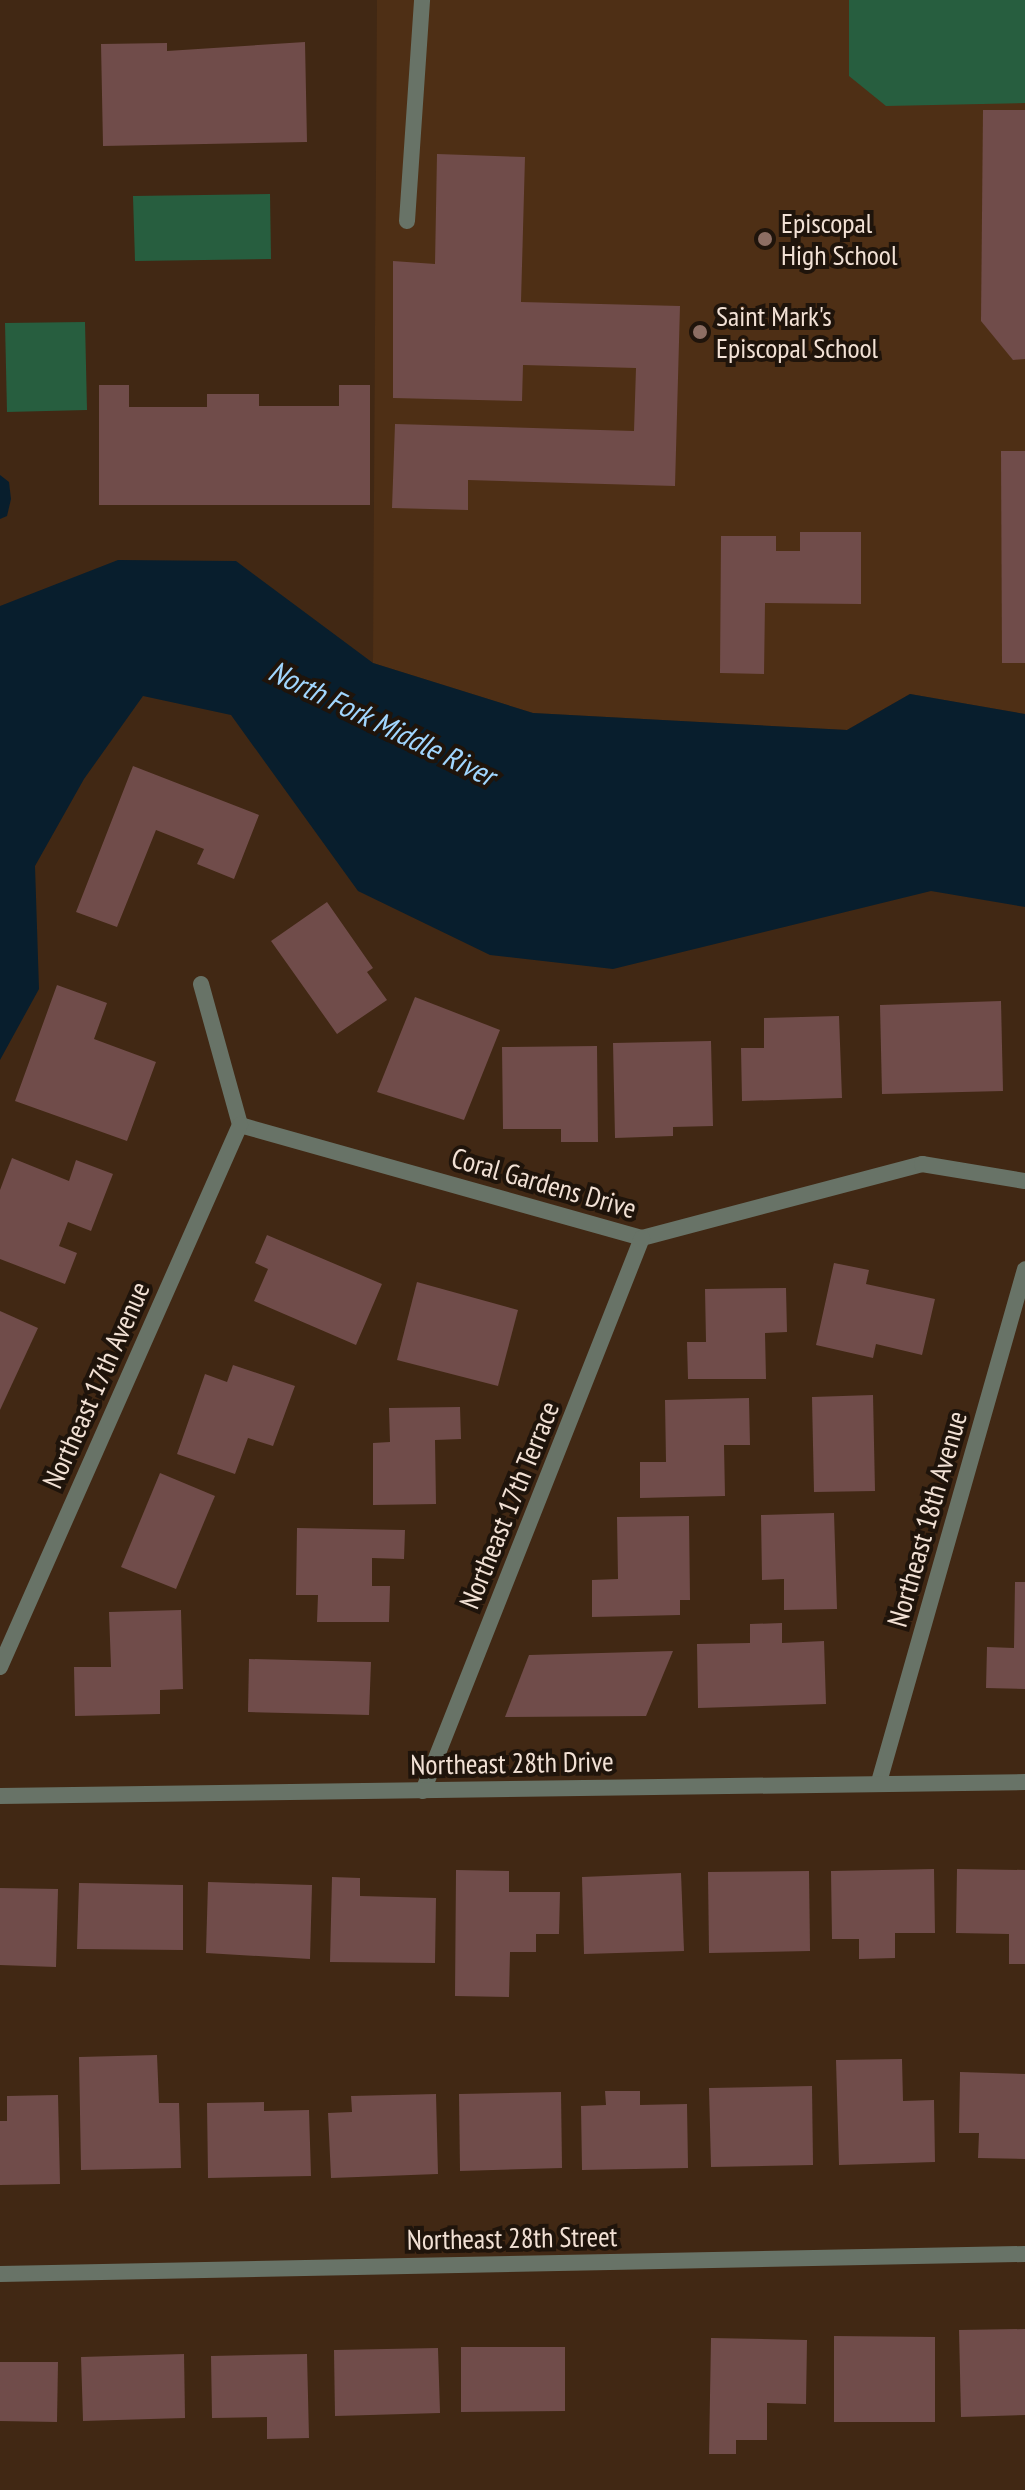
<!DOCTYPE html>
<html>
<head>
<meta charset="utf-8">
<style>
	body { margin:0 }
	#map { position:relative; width:1025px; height:2490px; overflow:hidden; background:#412814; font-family:"PT Sans Narrow",sans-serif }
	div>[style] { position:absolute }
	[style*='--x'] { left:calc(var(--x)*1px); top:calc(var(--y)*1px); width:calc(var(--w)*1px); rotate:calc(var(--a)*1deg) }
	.built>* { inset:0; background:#4e2f15 }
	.green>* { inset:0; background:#275e3f }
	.water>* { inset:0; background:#081e2d }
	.building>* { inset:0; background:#704c4a }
	.minor>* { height:16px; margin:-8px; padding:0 8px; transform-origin:8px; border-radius:8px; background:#687367 }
	.dots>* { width:22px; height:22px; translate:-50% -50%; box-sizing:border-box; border:4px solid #1f140b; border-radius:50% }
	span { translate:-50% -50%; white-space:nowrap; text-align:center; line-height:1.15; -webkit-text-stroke:8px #1f140b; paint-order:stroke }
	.poi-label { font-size:28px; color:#f2e1d5 }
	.left { translate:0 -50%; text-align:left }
	.street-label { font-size:28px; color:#f2e1d5 }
	.water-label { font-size:30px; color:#a1d6fe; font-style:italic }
</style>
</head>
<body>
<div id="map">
	<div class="built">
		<div style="clip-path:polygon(377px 0,1025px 0,1025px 714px,910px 694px,847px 730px,533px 713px,373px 663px)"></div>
	</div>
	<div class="green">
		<div style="clip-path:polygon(849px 0,1025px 0,1025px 103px,886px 106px,849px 76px)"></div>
		<div style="clip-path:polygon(270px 194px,271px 259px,135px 261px,133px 196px)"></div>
		<div style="clip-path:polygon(85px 322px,87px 410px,7px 412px,5px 323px)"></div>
	</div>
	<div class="water">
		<div style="clip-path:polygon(0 475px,9px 482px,11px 499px,7px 516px,0 519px)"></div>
		<div style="clip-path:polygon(118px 560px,236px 561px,373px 663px,533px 713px,847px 730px,910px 694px,1025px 714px,1025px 907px,931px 891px,613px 969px,490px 955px,358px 891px,231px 715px,143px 696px,84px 779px,35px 866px,39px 989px,0 1060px,0 606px)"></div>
	</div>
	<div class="building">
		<div style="clip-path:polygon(305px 42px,307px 142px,103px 146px,101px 44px,167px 43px,167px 51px)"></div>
		<div style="clip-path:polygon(983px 110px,1025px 110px,1025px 359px,1013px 360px,981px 321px)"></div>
		<div style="clip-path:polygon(437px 154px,525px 157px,521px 302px,680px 306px,675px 486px,468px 480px,468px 510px,392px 508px,395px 424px,634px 431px,636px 368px,523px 365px,522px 401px,393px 398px,393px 261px,435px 264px)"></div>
		<div style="clip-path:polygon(99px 385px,129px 385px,129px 407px,207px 407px,207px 394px,259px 394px,259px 406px,339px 406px,339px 385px,370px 385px,370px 505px,99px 505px)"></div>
		<div style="clip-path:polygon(1001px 451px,1025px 451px,1025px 663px,1002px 663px)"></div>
		<div style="clip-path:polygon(800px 532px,861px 532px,861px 604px,765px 603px,764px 674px,720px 673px,721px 536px,776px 536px,776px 551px,800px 551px)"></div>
		<div style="clip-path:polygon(133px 766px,259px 815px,234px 879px,197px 864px,204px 849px,156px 830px,117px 927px,76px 912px)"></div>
		<div style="clip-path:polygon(327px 902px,373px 968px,367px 972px,387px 1000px,337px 1034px,271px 941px)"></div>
		<div style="clip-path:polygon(57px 985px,107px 1003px,94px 1039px,156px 1062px,127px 1141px,15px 1101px)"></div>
		<div style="clip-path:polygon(415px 997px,500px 1030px,464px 1120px,377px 1092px)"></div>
		<div style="clip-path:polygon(1001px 1001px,1003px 1091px,882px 1094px,880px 1005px)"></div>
		<div style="clip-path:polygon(839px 1016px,842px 1098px,742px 1101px,741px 1048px,764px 1048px,764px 1018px)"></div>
		<div style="clip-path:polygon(711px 1041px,713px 1126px,673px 1127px,673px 1136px,615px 1138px,613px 1043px)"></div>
		<div style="clip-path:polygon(597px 1046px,598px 1142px,561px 1142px,561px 1129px,503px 1129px,502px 1047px)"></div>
		<div style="clip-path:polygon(12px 1158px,69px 1181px,76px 1160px,113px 1174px,91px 1231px,68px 1222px,59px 1246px,77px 1253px,65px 1284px,0 1259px,0 1190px)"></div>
		<div style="clip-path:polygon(267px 1235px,382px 1284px,356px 1345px,254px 1301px,268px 1269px,255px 1263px)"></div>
		<div style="clip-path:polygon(834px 1263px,869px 1270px,866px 1284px,935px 1299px,922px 1355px,876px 1344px,873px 1358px,816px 1345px)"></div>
		<div style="clip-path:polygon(417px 1282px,518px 1310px,498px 1386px,397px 1360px)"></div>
		<div style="clip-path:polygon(786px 1288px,787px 1332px,765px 1333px,766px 1379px,688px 1379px,687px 1342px,706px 1342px,705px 1289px)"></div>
		<div style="clip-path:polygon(0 1311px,38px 1328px,0 1410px)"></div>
		<div style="clip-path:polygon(233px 1365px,295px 1386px,273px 1446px,248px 1438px,235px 1474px,177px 1454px,205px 1374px,227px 1382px)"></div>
		<div style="clip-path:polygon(873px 1395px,875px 1491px,814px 1492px,812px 1397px)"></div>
		<div style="clip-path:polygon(749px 1398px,750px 1445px,724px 1445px,725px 1496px,640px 1498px,640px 1462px,666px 1462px,665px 1400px)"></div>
		<div style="clip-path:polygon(460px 1407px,461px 1439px,435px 1440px,436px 1504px,373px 1505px,373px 1443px,390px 1442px,389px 1408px)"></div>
		<div style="clip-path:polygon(160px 1473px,215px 1496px,176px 1589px,121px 1567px)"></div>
		<div style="clip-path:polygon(834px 1513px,837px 1609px,784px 1610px,784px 1579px,762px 1580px,761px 1515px)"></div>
		<div style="clip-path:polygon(689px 1516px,690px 1600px,680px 1600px,680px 1615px,592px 1617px,592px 1580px,618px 1579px,617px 1517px)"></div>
		<div style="clip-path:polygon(297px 1528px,405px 1530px,404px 1559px,372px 1558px,372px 1586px,390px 1586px,389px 1622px,317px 1622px,318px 1595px,296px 1595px)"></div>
		<div style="clip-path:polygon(1015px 1582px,1025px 1582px,1025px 1689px,986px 1688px,987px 1647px,1014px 1648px)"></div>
		<div style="clip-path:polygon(181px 1610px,183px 1689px,160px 1690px,160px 1714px,75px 1716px,74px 1667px,111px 1667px,109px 1612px)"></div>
		<div style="clip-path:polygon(782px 1623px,782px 1643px,824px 1641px,826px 1704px,698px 1708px,697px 1644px,750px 1643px,750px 1624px)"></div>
		<div style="clip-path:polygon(673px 1651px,646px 1716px,505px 1717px,529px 1655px)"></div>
		<div style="clip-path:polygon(249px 1659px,371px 1662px,369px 1715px,248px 1712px)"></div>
		<div style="clip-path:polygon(934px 1869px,935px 1933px,895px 1933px,895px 1958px,859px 1959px,859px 1939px,832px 1939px,831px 1871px)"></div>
		<div style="clip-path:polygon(957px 1869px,1025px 1870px,1025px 1964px,1009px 1964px,1009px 1934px,956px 1933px)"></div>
		<div style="clip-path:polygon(456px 1870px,509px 1871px,509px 1892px,560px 1892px,559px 1934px,536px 1934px,536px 1952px,510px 1952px,509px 1997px,455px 1996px)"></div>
		<div style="clip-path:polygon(809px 1871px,810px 1951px,709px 1953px,708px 1872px)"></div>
		<div style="clip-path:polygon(681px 1873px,684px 1951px,584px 1954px,582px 1877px)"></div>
		<div style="clip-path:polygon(332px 1877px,360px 1878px,360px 1896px,436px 1898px,435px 1963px,330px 1962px)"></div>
		<div style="clip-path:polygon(208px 1882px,312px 1885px,310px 1959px,206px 1953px)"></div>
		<div style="clip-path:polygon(79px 1883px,183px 1885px,183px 1950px,77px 1949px)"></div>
		<div style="clip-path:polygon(0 1888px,58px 1889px,56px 1967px,0 1965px)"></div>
		<div style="clip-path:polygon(157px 2055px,159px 2103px,179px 2103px,181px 2168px,81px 2170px,79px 2057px)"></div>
		<div style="clip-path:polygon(902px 2059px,903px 2101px,934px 2100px,935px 2162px,839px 2165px,836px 2060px)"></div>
		<div style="clip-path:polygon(960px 2072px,1025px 2074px,1025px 2159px,978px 2158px,979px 2133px,959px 2133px)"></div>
		<div style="clip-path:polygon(812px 2086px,813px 2165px,711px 2167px,709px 2088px)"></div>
		<div style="clip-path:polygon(605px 2091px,640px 2091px,640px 2105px,687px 2104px,688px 2168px,582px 2170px,581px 2106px,606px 2105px)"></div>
		<div style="clip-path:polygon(561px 2092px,562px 2168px,460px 2171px,459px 2094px)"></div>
		<div style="clip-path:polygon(436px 2094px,438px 2174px,331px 2178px,328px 2113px,352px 2112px,351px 2096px)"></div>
		<div style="clip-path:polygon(58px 2095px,60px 2184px,0 2185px,0 2121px,7px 2121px,7px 2096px)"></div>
		<div style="clip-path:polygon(264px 2102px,264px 2111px,309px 2110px,311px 2176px,208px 2178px,207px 2103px)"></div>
		<div style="clip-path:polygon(1025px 2329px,1025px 2415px,961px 2417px,959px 2330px)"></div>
		<div style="clip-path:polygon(834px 2336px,935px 2337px,935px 2422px,834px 2422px)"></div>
		<div style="clip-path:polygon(711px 2338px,807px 2340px,806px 2404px,767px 2403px,767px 2440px,736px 2440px,736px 2454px,709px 2454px)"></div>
		<div style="clip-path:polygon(461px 2347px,565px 2347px,565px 2411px,461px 2412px)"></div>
		<div style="clip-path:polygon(438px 2348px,440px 2413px,335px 2416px,334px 2350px)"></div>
		<div style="clip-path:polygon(184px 2354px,185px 2418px,83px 2421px,81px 2357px)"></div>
		<div style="clip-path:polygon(307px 2354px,309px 2438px,267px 2439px,267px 2417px,212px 2418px,211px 2356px)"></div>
		<div style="clip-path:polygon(0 2362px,58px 2362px,57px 2422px,0 2421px)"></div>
	</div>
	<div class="minor">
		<div style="--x:407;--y:221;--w:222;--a:-86.1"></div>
		<div style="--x:201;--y:984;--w:146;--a:74.5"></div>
		<div style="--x:240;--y:1125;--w:418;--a:15.7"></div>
		<div style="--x:642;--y:1238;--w:290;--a:-14.8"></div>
		<div style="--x:922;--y:1164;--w:104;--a:9.4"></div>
		<div style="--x:0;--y:1667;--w:593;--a:-66.12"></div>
		<div style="--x:879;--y:1782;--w:533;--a:-74.11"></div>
		<div style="--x:423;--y:1791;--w:595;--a:-68.4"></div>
		<div style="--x:0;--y:1796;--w:1025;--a:-0.78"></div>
		<div style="--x:0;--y:2274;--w:1025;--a:-1.12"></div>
	</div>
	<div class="dots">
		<div style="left:765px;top:239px;background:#8d6e63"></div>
		<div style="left:700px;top:332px;background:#8d6e63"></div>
	</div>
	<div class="poi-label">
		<span class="left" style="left:781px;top:239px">Episcopal<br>High School</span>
		<span class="left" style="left:716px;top:332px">Saint Mark's<br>Episcopal School</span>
	</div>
	<div class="street-label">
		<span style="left:544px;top:1183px;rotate:16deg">Coral Gardens Drive</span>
		<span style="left:96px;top:1385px;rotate:-66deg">Northeast 17th Avenue</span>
		<span style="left:509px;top:1505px;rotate:-68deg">Northeast 17th Terrace</span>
		<span style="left:927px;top:1519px;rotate:-74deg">Northeast 18th Avenue</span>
		<span style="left:512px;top:1763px;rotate:-1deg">Northeast 28th Drive</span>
		<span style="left:512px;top:2238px;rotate:-1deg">Northeast 28th Street</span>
	</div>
	<div class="water-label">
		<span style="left:382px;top:723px;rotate:26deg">North Fork Middle River</span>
	</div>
</div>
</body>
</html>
